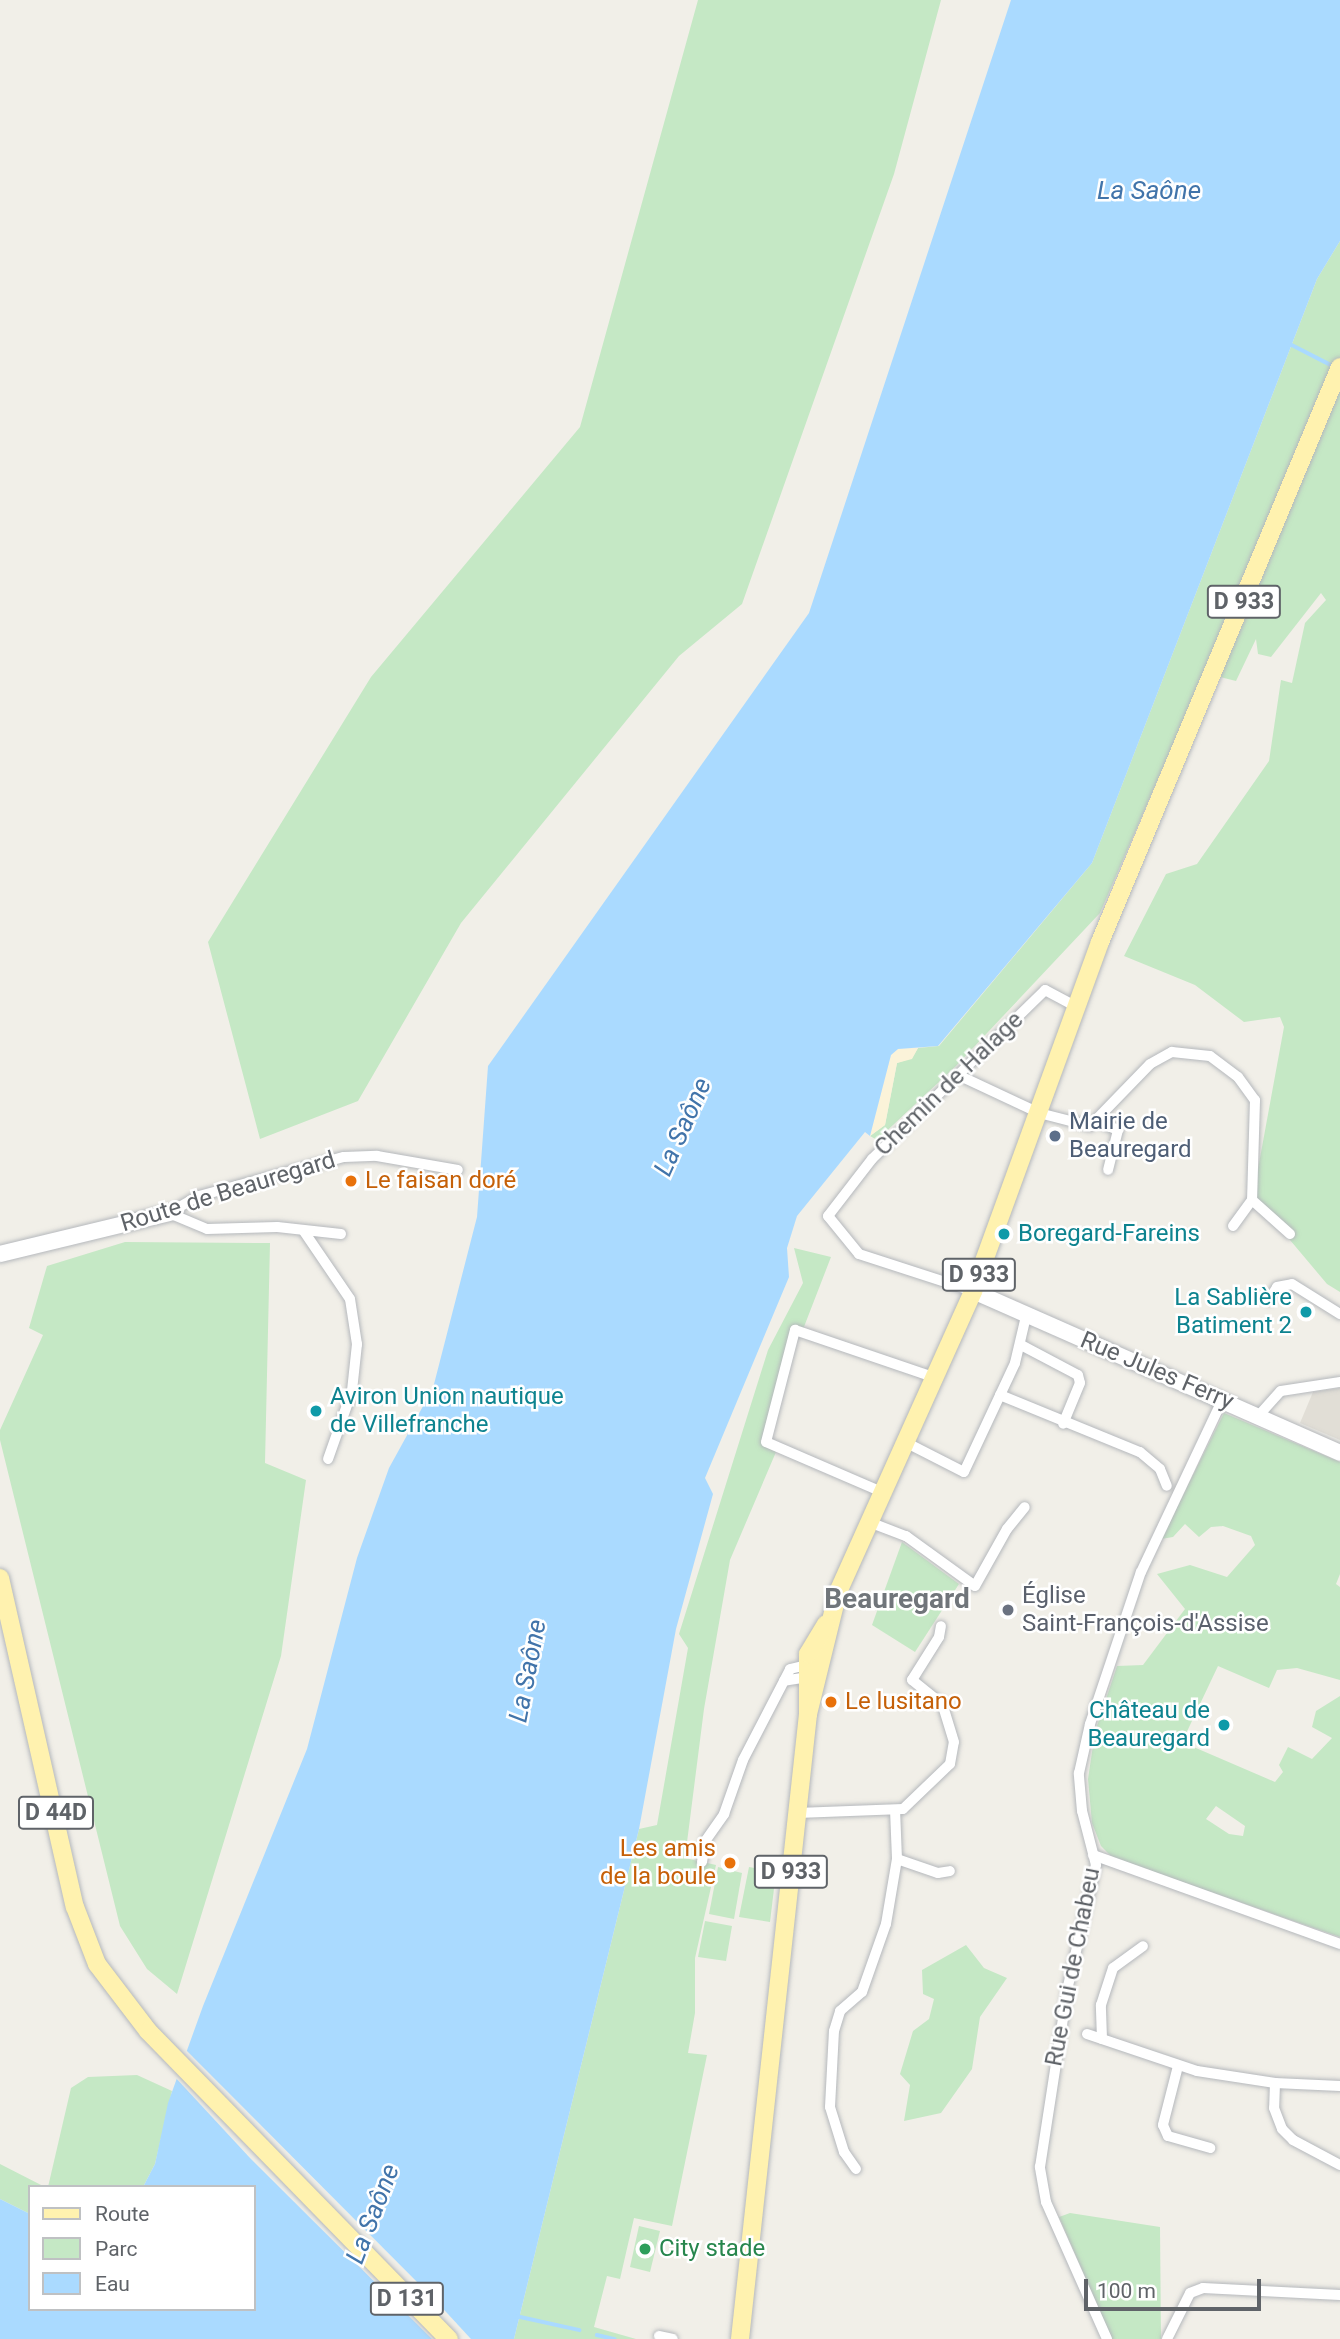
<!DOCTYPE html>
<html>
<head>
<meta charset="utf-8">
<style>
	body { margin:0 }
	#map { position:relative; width:1340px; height:2339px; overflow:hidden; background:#f1efe8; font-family:Roboto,sans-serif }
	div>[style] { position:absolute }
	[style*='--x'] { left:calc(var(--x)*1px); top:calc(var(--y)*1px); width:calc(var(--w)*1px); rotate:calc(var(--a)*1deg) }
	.education>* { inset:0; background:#e1ded6 }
	.green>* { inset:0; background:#c5e8c5 }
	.sand>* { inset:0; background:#fbf3d9 }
	.water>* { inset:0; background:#aadaff }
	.pier>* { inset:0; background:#f1efe8 }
	.stream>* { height:3.5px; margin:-1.75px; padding:0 1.75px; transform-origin:1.75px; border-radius:1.75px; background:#aadaff }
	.roads { filter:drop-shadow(0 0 2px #b5b8bc) drop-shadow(0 0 2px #b5b8bc) }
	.street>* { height:10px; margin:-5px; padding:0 5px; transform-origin:5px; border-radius:5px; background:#fff }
	.secondary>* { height:16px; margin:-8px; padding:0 8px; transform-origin:8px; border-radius:8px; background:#fff }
	.primary>* { height:18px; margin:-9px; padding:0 9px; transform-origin:9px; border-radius:9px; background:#fff2af }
	.dots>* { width:19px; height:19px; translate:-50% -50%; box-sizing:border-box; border:4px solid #fff; border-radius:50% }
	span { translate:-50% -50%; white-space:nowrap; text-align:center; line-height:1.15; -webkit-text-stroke:5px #fff; paint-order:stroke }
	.shield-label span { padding:2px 5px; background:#fff; border:2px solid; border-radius:5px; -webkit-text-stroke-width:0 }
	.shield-label { font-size:23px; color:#5f6368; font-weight:700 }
	.street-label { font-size:24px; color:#5f6368 }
	.service-label { font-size:24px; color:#4e5e75 }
	.left { translate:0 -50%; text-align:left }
	.food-label { font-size:24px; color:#c56008 }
	.right { translate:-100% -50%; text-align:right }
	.culture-label { font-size:24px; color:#0d838f }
	.worship-label { font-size:24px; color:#5b616d }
	.leisure-label { font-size:24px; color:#27864d }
	.water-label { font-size:26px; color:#4174aa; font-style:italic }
	.quarter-label { font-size:28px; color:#70757a; font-weight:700 }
	.legend { position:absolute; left:28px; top:2185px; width:228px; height:126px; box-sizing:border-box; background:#fff; border:2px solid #bfc1c3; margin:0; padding:9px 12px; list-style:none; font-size:21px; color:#5f6368 }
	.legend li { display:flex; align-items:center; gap:14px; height:35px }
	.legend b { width:35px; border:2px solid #bfc1c3 }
	.scale { position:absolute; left:1084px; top:2279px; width:177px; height:32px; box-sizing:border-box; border:4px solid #5f6368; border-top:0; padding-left:9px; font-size:21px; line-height:24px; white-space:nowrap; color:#5f6368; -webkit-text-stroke:5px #fff; paint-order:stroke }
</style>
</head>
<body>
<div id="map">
	<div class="education">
		<div style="clip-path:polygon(1340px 1388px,1340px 1440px,1300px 1423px,1313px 1392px)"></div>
	</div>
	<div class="green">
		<div style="clip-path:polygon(698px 0,941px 0,894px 174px,742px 604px,679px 656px,461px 923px,358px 1101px,260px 1139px,208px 942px,371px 677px,580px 427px)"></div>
		<div style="clip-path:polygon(1340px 241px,1340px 1292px,1327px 1284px,1253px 1196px,1284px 1027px,1280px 1017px,1244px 1022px,1195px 985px,1124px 956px,1166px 874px,1197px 864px,1269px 761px,1281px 680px,1292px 683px,1305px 623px,1326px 600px,1321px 593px,1271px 657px,1258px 654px,1256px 639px,1236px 681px,1204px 673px,1100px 913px,956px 1066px,877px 1140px,870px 1136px,885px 1125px,897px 1063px,912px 1058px,918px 1048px,939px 1046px,1092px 863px,1317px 279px)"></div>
		<div style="clip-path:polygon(125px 1242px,270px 1243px,265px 1463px,306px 1480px,281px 1656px,177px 1994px,147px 1969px,120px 1926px,0 1440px,0 1430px,43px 1335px,29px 1328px,47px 1266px)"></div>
		<div style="clip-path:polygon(794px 1248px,831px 1257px,802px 1332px,796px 1330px,766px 1442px,776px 1452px,730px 1560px,704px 1709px,685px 1858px,716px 1865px,695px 1958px,695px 2013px,688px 2053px,707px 2055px,672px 2226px,634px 2218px,620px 2279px,607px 2276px,594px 2327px,636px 2339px,514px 2339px,639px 1829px,657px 1825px,688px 1648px,679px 1634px,768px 1350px,803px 1283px)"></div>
		<div style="clip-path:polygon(evenodd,1224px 1413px,1340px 1462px,1340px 1574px,1336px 1584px,1340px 1587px,1340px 1680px,1297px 1668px,1277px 1670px,1269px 1688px,1218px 1666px,1182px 1742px,1275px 1782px,1283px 1772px,1279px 1765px,1288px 1747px,1312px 1759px,1332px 1738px,1312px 1727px,1316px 1711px,1340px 1696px,1340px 1937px,1113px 1858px,1101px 1846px,1092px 1823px,1088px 1779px,1095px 1732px,1117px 1666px,1143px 1665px,1185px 1609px,1157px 1574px,1190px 1565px,1227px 1577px,1255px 1545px,1251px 1536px,1223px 1526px,1211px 1527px,1199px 1537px,1185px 1524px,1173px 1537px,1161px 1539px,1224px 1413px,1216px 1806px,1245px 1826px,1243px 1836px,1229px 1834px,1206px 1819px,1216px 1806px)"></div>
		<div style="clip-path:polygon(902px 1542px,959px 1584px,915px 1652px,872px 1625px)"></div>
		<div style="clip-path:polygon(718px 1867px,742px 1873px,734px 1919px,709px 1914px)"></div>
		<div style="clip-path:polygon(749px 1867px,776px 1872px,770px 1922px,739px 1917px)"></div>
		<div style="clip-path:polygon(705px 1921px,732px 1926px,726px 1961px,698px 1957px)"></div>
		<div style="clip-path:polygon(966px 1945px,984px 1968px,1007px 1978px,980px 2017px,972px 2069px,941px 2113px,904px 2121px,910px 2085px,900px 2074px,913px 2031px,929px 2019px,934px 1999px,923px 1994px,922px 1970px)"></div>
		<div style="clip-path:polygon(137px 2075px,172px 2091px,155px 2164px,143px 2187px,48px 2187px,71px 2088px,88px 2077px)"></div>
		<div style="clip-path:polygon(0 2164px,45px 2187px,30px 2187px,30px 2214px,0 2199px)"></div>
		<div style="clip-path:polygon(1070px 2213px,1160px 2227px,1161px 2339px,1112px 2339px,1059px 2217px)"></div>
		<div style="clip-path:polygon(639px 2226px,660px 2231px,650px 2272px,630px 2267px)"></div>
	</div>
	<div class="sand">
		<div style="clip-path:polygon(918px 1048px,912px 1059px,897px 1063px,885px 1125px,870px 1136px,891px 1055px,898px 1049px)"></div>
	</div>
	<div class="water">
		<div style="clip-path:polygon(1011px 0,1340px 0,1340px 241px,1317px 279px,1092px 863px,938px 1046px,898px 1049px,891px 1055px,870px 1136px,865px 1132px,797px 1216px,787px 1248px,789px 1277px,705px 1478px,713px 1494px,676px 1629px,639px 1829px,514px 2339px,0 2339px,0 2199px,30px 2214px,30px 2309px,254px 2309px,254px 2187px,143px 2187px,155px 2164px,168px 2103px,203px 2006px,307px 1749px,357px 1558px,389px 1468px,433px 1388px,477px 1217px,488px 1066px,809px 613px)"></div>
	</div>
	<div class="pier">
		<div style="clip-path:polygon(184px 2048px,435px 2300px,471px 2339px,432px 2339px,250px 2158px,174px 2076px)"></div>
	</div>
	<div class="stream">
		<div style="--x:1292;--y:345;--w:42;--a:27.2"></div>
		<div style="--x:516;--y:2316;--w:65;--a:12.5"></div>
		<div style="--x:597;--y:2335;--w:18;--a:13"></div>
	</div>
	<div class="roads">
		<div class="street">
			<div style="--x:958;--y:1075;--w:89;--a:25.1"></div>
			<div style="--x:1039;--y:1113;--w:53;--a:14.3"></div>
			<div style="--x:1090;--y:1126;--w:86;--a:-45.9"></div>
			<div style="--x:1150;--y:1064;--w:25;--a:-29"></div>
			<div style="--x:1172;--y:1052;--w:38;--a:6"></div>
			<div style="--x:1210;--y:1056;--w:35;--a:37"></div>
			<div style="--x:1238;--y:1077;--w:29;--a:54"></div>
			<div style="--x:1255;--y:1100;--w:100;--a:91.7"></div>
			<div style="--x:1252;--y:1200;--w:51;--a:41.8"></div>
			<div style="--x:1096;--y:1121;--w:24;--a:22"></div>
			<div style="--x:1118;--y:1130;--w:41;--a:104"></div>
			<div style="--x:1233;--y:1226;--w:32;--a:-54"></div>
			<div style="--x:303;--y:1230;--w:83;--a:55.7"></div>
			<div style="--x:350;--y:1299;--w:46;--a:81.2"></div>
			<div style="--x:357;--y:1344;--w:47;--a:96.1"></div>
			<div style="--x:352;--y:1391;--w:72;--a:109.4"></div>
			<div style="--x:341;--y:1234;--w:64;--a:-173.8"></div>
			<div style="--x:277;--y:1227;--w:70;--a:178.4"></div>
			<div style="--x:207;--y:1229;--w:41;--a:-157.2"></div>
			<div style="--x:169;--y:1213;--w:34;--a:-30"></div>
			<div style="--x:199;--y:1196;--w:150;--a:-15.1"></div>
			<div style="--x:344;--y:1157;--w:33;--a:-2"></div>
			<div style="--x:377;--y:1156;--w:82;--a:9.8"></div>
			<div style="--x:973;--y:1291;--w:120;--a:-162"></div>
			<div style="--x:859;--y:1254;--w:49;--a:-129.2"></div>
			<div style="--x:828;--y:1216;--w:72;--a:-52.3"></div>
			<div style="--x:872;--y:1159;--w:242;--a:-44.3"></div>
			<div style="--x:1045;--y:990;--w:34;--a:28"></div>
			<div style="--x:1269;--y:1300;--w:15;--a:-58"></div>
			<div style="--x:1277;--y:1287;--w:15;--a:-11"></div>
			<div style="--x:1292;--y:1284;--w:57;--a:32"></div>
			<div style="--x:1021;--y:1345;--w:64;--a:27.8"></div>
			<div style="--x:1078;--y:1375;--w:8;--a:76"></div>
			<div style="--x:1080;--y:1383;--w:44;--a:112.5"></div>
			<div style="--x:1000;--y:1395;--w:151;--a:22.2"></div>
			<div style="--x:1140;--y:1452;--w:26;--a:40"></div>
			<div style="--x:1160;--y:1469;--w:18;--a:68"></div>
			<div style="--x:1260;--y:1414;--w:31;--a:-48"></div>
			<div style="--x:1281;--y:1391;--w:60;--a:-8.7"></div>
			<div style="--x:905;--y:1442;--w:66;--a:27"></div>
			<div style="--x:964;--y:1472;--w:120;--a:-64.9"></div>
			<div style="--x:1015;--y:1363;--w:48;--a:-76.8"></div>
			<div style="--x:882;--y:1492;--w:126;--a:-156.7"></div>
			<div style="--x:766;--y:1442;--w:116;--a:-75.5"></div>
			<div style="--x:795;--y:1330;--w:149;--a:18.8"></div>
			<div style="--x:869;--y:1522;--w:40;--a:21"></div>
			<div style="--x:906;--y:1536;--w:85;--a:35.9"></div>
			<div style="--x:975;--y:1586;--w:65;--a:-60.7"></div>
			<div style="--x:1007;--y:1529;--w:28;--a:-51"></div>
			<div style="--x:808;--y:1677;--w:24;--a:171"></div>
			<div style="--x:784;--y:1681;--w:13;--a:-63"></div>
			<div style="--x:790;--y:1669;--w:18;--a:-13"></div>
			<div style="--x:797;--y:1813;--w:106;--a:-2.2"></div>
			<div style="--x:903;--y:1809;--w:65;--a:-43.8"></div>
			<div style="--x:950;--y:1764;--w:22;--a:-80"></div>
			<div style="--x:954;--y:1742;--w:39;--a:-107"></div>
			<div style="--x:943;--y:1705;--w:40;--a:-141"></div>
			<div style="--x:912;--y:1680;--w:51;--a:-57.9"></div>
			<div style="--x:939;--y:1637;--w:11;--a:-80"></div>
			<div style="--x:1093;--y:1855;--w:263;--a:19.8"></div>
			<div style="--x:897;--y:1859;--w:43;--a:18.9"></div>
			<div style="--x:938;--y:1873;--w:12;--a:-9"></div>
			<div style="--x:702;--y:1862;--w:22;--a:-80"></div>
			<div style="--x:706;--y:1840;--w:32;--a:-55"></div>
			<div style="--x:724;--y:1814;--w:57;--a:-70.6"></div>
			<div style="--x:743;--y:1760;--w:89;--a:-62.6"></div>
			<div style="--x:1087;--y:2034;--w:116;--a:18.6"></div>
			<div style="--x:1197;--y:2071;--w:79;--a:8.7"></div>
			<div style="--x:1275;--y:2083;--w:65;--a:2.6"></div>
			<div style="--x:1102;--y:2039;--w:34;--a:-92"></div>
			<div style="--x:1101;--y:2005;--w:39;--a:-72"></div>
			<div style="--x:1113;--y:1968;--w:37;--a:-36"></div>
			<div style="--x:1178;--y:2066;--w:61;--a:104.3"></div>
			<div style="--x:1163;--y:2125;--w:12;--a:66"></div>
			<div style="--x:1168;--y:2136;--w:44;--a:15.9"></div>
			<div style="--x:1275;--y:2083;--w:25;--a:92"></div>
			<div style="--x:1274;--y:2108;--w:22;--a:69"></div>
			<div style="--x:1282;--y:2129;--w:16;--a:45"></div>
			<div style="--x:1293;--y:2140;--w:53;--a:28"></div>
			<div style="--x:856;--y:2169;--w:21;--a:-125"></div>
			<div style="--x:844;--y:2152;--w:47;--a:-107.3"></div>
			<div style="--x:830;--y:2107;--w:76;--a:-87"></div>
			<div style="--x:834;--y:2031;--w:21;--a:-73"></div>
			<div style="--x:840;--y:2011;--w:29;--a:-41"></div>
			<div style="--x:862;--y:1992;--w:72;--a:-70.6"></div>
			<div style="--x:886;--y:1924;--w:66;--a:-80.4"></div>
			<div style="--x:897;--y:1859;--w:49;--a:-92.3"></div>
			<div style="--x:659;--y:2336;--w:14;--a:12"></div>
			<div style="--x:1107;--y:2339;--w:150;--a:-114"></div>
			<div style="--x:1046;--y:2202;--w:36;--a:-100"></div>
			<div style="--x:1040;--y:2167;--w:183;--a:-81.2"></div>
			<div style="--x:1068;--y:1986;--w:124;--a:-77"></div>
			<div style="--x:1096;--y:1865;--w:56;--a:-104.5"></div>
			<div style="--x:1082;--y:1811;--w:38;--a:-95"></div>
			<div style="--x:1079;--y:1773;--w:50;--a:-77.3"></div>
			<div style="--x:1090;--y:1724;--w:160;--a:-71.5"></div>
			<div style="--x:1141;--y:1572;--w:189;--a:-64.7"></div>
			<div style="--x:1167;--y:2339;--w:51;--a:-63.4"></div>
			<div style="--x:1190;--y:2293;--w:14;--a:-21"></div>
			<div style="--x:1203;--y:2288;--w:137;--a:2.9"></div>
		</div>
		<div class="secondary">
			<div style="--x:0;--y:1254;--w:174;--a:-13.6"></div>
			<div style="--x:973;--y:1291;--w:401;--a:23.8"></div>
		</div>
		<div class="primary">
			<div style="--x:0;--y:1578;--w:337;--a:77.2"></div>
			<div style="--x:75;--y:1907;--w:61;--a:68.9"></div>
			<div style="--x:97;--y:1964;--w:84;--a:52.7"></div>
			<div style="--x:148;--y:2031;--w:431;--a:45.7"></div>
			<div style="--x:808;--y:1714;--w:126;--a:-76.2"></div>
			<div style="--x:838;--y:1592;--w:330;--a:-65.8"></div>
			<div style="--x:973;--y:1291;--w:371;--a:-70"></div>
			<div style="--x:1100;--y:942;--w:623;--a:-67.34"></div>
			<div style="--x:740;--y:2339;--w:629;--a:-83.79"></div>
			<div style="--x:808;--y:1714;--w:60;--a:-90"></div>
			<div style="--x:808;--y:1654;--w:35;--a:-59"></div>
		</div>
	</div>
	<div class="dots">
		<div style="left:1055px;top:1136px;background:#5c6f8a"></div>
		<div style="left:351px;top:1181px;background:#e8710a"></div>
		<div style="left:1004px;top:1234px;background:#0f9aa8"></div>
		<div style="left:1306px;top:1312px;background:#0f9aa8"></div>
		<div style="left:316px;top:1411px;background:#0f9aa8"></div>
		<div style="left:1008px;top:1610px;background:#6b7280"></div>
		<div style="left:831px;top:1702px;background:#e8710a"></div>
		<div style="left:1224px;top:1725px;background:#0f9aa8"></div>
		<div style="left:730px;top:1863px;background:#e8710a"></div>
		<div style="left:645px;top:2249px;background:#2e9e5b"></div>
	</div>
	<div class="shield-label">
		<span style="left:1244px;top:602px">D 933</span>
		<span style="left:979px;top:1275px">D 933</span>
		<span style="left:56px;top:1813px">D 44D</span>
		<span style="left:791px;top:1872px">D 933</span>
		<span style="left:407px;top:2299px">D 131</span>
	</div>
	<div class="street-label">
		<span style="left:949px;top:1084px;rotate:-44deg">Chemin de Halage</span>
		<span style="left:228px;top:1192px;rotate:-17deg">Route de Beauregard</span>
		<span style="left:1157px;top:1371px;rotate:23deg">Rue Jules Ferry</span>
		<span style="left:1073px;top:1967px;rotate:-79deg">Rue Gui de Chabeu</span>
	</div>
	<div class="service-label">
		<span class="left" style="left:1069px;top:1136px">Mairie de<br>Beauregard</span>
	</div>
	<div class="food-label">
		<span class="left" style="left:365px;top:1181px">Le faisan doré</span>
		<span class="left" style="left:845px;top:1702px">Le lusitano</span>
		<span class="right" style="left:716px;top:1863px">Les amis<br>de la boule</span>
	</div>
	<div class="culture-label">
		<span class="left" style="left:1018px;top:1234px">Boregard-Fareins</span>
		<span class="right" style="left:1292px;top:1312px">La Sablière<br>Batiment 2</span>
		<span class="left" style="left:330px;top:1411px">Aviron Union nautique<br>de Villefranche</span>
		<span class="right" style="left:1210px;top:1725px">Château de<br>Beauregard</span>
	</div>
	<div class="worship-label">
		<span class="left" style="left:1022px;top:1610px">Église<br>Saint-François-d'Assise</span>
	</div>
	<div class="leisure-label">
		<span class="left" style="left:659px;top:2249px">City stade</span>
	</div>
	<div class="water-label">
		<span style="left:1149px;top:191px">La Saône</span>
		<span style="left:683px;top:1127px;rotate:-66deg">La Saône</span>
		<span style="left:528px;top:1671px;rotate:-79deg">La Saône</span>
		<span style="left:373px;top:2214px;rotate:-69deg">La Saône</span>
	</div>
	<div class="quarter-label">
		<span style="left:897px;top:1599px">Beauregard</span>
	</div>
	<ul class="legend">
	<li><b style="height:9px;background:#fff2af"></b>Route</li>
	<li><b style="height:19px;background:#c5e8c5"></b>Parc</li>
	<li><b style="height:19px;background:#aadaff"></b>Eau</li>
	</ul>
	<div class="scale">100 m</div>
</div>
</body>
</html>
